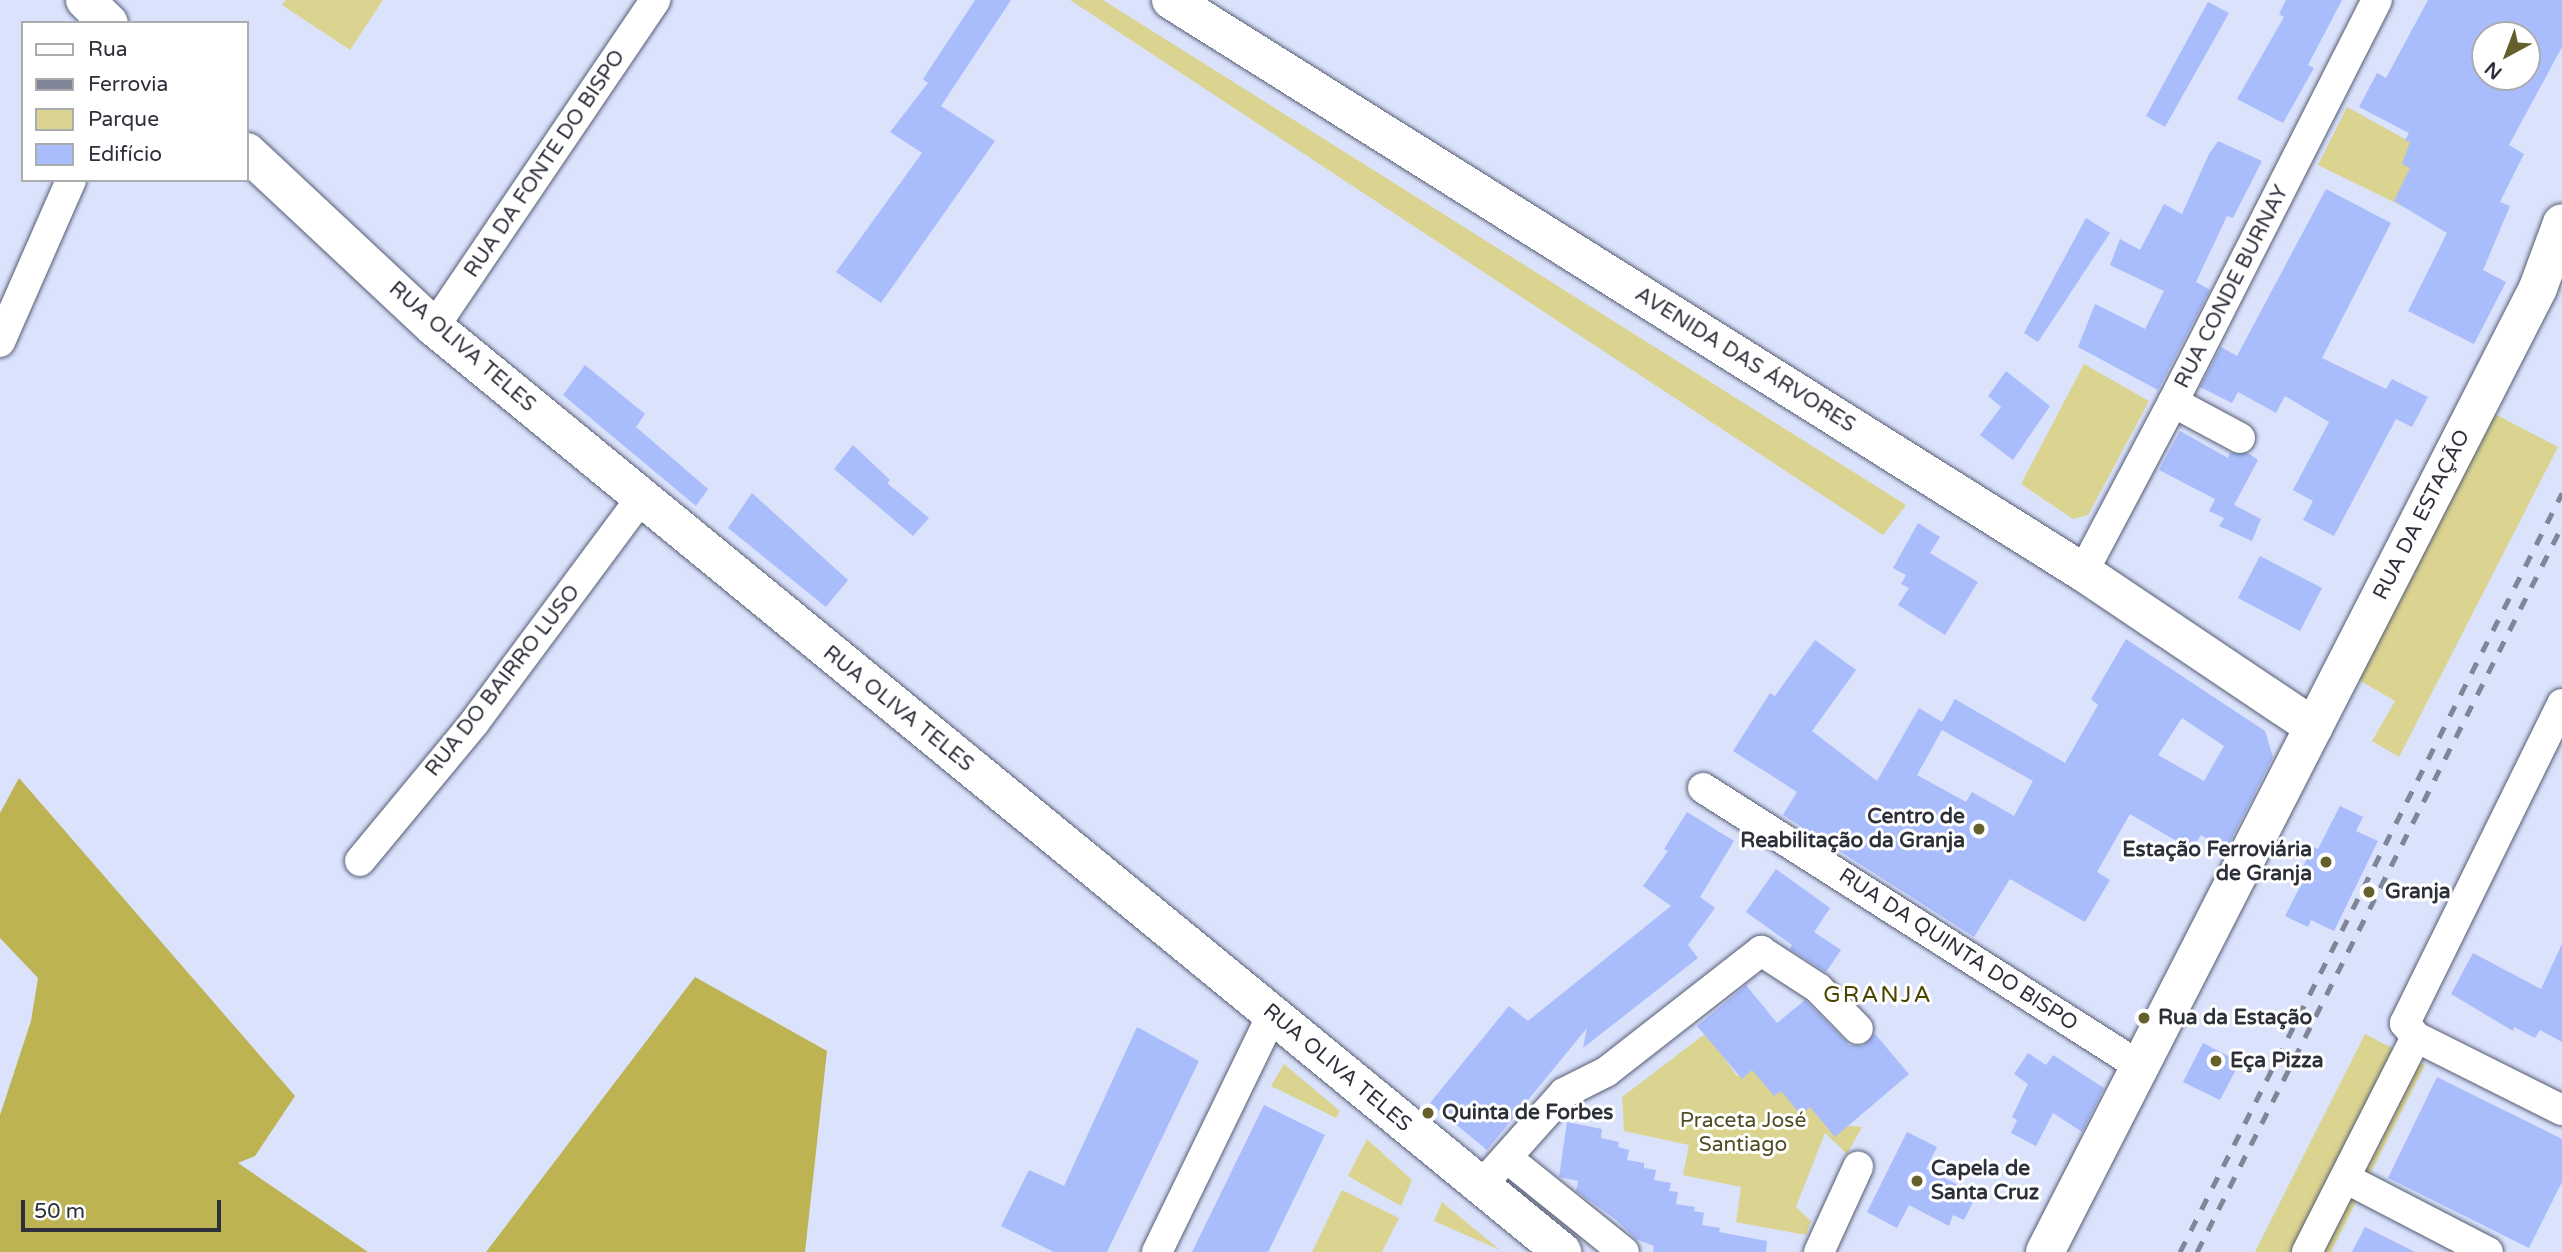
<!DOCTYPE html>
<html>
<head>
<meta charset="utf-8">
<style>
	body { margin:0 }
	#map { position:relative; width:2562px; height:1252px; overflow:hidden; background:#dae2fc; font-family:"Varela Round",sans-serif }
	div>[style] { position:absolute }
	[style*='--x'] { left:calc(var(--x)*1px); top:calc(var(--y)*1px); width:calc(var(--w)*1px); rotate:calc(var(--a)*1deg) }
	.green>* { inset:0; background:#dbd490 }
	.forest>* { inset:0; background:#beb353 }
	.building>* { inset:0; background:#a9bcfc }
	.roads { filter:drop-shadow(0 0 2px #565d73) drop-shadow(0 0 2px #565d73) }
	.minor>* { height:30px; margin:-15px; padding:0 15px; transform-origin:15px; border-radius:15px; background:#fff }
	.major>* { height:38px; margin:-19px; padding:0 19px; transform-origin:19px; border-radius:19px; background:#fff }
	.rail>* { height:5px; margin-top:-2.5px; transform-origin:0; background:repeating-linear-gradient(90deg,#808698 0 12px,transparent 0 24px) }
	.dots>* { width:19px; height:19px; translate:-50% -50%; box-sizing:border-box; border:4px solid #fff; border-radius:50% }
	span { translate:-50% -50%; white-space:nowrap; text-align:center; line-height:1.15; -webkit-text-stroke:6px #fff; paint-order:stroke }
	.street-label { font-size:21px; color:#2d303a }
	.poi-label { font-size:21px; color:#2d303a; font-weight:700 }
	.right { translate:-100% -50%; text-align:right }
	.left { translate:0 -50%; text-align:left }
	.park-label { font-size:21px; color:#504c23 }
	.neighbourhood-label { font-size:23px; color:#4b4400; letter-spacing:2px }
	.legend { position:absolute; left:21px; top:21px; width:228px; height:161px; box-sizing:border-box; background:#fff; border:2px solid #abacb0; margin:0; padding:9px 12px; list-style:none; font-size:21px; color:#2d303a }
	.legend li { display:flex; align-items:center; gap:14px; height:35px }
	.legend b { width:35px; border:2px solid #abacb0 }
	.north { position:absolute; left:2471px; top:21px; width:70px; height:70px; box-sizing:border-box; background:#fff; border:2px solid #abacb0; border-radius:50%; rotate:221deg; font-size:19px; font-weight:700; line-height:28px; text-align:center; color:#2d303a }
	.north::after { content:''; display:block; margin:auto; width:24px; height:32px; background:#655f2c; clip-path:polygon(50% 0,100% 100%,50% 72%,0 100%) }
	.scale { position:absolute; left:21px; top:1200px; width:200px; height:32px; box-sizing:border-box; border:4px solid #2d303a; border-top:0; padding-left:9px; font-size:21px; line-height:24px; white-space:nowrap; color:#2d303a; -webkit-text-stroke:5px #fff; paint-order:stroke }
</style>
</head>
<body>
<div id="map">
	<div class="green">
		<div style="clip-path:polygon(286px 0,383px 0,350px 50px,282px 5px)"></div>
		<div style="clip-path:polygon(1070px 0,1103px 0,1906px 505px,1883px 535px)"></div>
		<div style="clip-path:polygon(2347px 107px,2430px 153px,2404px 207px,2318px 165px)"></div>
		<div style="clip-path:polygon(2084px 364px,2149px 401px,2088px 515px,2073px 519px,2021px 484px)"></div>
		<div style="clip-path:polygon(2489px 411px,2558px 447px,2399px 757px,2372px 741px,2395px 701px,2352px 676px)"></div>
		<div style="clip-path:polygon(1706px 1033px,1737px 1076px,1755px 1063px,1839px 1125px,1862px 1127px,1847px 1154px,1825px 1133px,1796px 1207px,1811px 1221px,1806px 1235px,1736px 1222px,1741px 1187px,1683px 1175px,1689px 1145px,1624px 1131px,1622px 1097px)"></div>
		<div style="clip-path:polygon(2365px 1034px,2425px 1065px,2331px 1252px,2255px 1252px)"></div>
		<div style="clip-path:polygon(1284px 1064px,1340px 1111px,1336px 1118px,1271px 1086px)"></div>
		<div style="clip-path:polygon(1367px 1139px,1412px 1180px,1401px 1206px,1348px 1176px)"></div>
		<div style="clip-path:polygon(1342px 1190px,1399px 1218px,1382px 1252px,1312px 1252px)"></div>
		<div style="clip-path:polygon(1442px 1202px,1500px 1250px,1434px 1221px)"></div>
	</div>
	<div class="forest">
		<div style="clip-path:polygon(19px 778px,295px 1096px,255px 1156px,238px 1163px,368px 1252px,0 1252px,0 1115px,31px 1021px,38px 978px,0 938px,0 813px)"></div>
		<div style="clip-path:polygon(695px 977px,827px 1051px,805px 1252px,486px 1252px)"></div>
	</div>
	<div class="building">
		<div style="clip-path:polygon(975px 0,1011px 0,941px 106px,995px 141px,881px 303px,836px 272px,922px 153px,890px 132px,928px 83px,923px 79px)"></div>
		<div style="clip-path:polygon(2286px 0,2342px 0,2308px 65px,2314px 68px,2283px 123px,2237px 99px,2284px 17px,2279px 14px)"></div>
		<div style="clip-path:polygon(evenodd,2428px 0,2562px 0,2562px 47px,2509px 145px,2524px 154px,2500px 202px,2510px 206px,2483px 270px,2506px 282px,2474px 344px,2408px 311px,2447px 233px,2394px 201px,2410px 168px,2402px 164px,2410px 142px,2405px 140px,2409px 133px,2359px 107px,2377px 73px,2386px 78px,2428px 0,2485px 35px,2527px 35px,2527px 77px,2485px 77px,2485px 35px)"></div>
		<div style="clip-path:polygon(2208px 2px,2229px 13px,2165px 127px,2146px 116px)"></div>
		<div style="clip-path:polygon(2218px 141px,2262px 161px,2233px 218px,2227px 216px,2196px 282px,2210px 290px,2158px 390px,2078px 347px,2095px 304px,2145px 329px,2164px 291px,2110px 265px,2120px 239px,2140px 250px,2164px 204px,2182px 214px,2209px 154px)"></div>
		<div style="clip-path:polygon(2326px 189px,2391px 223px,2322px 358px,2386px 389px,2392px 379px,2428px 397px,2412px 427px,2396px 419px,2334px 536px,2303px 520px,2313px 501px,2293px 490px,2329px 422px,2285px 396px,2276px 413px,2238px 392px,2232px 403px,2200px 387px,2221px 347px,2237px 356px)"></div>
		<div style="clip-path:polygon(2086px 218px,2110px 233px,2038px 342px,2024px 333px)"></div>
		<div style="clip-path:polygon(585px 365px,645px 414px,636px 427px,708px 489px,696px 506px,563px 395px)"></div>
		<div style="clip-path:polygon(2006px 371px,2050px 406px,2013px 460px,1980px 435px,2001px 407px,1988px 396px)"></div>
		<div style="clip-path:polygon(2180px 431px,2228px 458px,2230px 453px,2248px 453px,2258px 460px,2234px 505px,2261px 519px,2252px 541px,2219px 526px,2224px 518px,2209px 511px,2215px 499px,2159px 470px)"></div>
		<div style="clip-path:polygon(853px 445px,890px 480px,887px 483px,929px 518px,913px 536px,834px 469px)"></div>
		<div style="clip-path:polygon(752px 493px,848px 580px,826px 607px,728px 528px)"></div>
		<div style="clip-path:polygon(1918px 523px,1940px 537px,1930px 553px,1978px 582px,1945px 635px,1898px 605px,1909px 588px,1901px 584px,1906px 575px,1893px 568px)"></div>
		<div style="clip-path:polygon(2260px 556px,2322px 588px,2300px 631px,2238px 598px)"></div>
		<div style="clip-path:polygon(evenodd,2126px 639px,2265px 731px,2273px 757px,2226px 850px,2201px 835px,2192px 850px,2130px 814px,2097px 872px,2110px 880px,2085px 922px,2010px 879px,1974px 937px,1783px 815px,1797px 792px,1733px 751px,1770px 693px,1775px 696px,1815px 640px,1856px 670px,1812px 731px,1877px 781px,1919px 708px,1942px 722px,1955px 699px,2065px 763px,2098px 705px,2091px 699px,2126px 639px,2182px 718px,2224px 746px,2204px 781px,2158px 755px,2182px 718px,2126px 639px,1942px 730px,2033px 781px,2014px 816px,1972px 792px,1966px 802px,1917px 775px,1942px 730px)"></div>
		<div style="clip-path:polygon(2340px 806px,2363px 817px,2356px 831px,2378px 841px,2334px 931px,2311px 920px,2308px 927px,2285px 916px,2305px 877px,2299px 874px,2313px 847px,2318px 849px)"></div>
		<div style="clip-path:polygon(1687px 812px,1734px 841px,1700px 897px,1715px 908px,1688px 945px,1698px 958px,1583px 1048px,1587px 1028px,1487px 1150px,1430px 1103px,1509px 1006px,1528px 1021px,1671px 906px,1643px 886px,1668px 851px,1664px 849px)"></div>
		<div style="clip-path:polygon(1776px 869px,1830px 908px,1814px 932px,1841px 950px,1826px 972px,1790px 949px,1792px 945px,1746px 912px)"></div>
		<div style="clip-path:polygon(2562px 944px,2562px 1042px,2540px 1030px,2535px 1038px,2514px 1027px,2513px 1031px,2451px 994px,2473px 953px,2541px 989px)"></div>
		<div style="clip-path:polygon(1746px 985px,1777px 1023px,1805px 1000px,1849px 1045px,1863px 1046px,1875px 1034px,1909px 1074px,1835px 1137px,1810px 1107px,1801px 1115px,1781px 1091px,1774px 1096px,1752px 1070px,1742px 1079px,1697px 1026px)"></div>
		<div style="clip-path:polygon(1137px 1027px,1199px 1061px,1107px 1252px,1054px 1252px,1001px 1226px,1029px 1170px,1064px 1186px)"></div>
		<div style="clip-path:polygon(2203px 1043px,2240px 1062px,2220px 1100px,2183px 1082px)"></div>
		<div style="clip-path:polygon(2028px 1053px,2046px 1065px,2053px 1055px,2104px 1088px,2082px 1132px,2053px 1113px,2036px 1146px,2011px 1133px,2017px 1120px,2012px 1117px,2028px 1084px,2014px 1074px)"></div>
		<div style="clip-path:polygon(2437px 1077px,2562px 1139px,2562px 1182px,2529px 1248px,2388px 1178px)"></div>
		<div style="clip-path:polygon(1264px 1105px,1325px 1135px,1268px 1252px,1192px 1252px)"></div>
		<div style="clip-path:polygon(1567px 1122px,1602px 1129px,1601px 1138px,1619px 1142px,1618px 1147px,1629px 1150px,1627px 1160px,1644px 1163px,1644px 1168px,1656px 1170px,1654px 1180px,1671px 1183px,1669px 1191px,1678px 1192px,1676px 1204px,1695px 1207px,1694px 1211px,1704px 1213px,1702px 1225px,1720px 1228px,1719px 1232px,1767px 1241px,1766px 1252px,1653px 1252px,1654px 1246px,1636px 1239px,1615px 1219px,1576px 1191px,1578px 1181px,1559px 1177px)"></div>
		<div style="clip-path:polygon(1907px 1132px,1937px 1147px,1926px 1169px,1977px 1194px,1964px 1220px,1953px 1215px,1949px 1226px,1909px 1205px,1897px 1228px,1867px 1212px)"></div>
		<div style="clip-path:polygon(2365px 1227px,2415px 1252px,2352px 1252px)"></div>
	</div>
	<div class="roads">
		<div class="minor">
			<div style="--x:434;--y:327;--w:395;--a:-55.9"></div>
			<div style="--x:0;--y:342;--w:177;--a:-66.3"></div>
			<div style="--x:2173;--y:402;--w:76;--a:28.2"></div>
			<div style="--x:2083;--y:572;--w:192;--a:-62.1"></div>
			<div style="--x:2173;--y:402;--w:451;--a:-63.1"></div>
			<div style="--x:2562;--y:704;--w:356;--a:116.2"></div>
			<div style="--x:2405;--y:1023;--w:18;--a:52"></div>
			<div style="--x:2416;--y:1037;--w:163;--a:26.6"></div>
			<div style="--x:1703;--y:788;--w:519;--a:32.5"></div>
			<div style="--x:360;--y:861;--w:179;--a:-50.4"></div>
			<div style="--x:474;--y:723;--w:280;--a:-53.4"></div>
			<div style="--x:1507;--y:1158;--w:150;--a:38.8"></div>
			<div style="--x:2345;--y:1178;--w:161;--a:27.4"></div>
			<div style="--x:1480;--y:1187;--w:126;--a:-48.2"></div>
			<div style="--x:1564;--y:1093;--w:47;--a:-26.6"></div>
			<div style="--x:1606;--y:1072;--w:197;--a:-38"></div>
			<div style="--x:1761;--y:951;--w:68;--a:33"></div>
			<div style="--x:1818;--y:988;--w:57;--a:45.7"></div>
			<div style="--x:1157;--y:1252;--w:263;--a:-64.1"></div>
			<div style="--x:1819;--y:1252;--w:94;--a:-65.4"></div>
			<div style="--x:2307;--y:1252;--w:241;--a:-63.1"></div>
		</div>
		<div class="major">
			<div style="--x:85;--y:0;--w:33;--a:44"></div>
			<div style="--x:1171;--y:0;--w:1077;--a:32.1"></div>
			<div style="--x:2083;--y:572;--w:278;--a:33.9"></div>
			<div style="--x:247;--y:152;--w:256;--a:43.1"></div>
			<div style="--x:434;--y:327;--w:1459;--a:39.35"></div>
			<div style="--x:2045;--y:1252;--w:1083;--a:-62.91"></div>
			<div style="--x:2538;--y:288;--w:69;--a:-69.7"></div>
		</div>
	</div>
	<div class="rail">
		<div style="--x:2180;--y:1252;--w:850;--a:-63.28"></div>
		<div style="--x:2197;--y:1252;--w:813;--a:-63.31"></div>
	</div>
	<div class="dots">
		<div style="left:1979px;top:829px;background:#655f2c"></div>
		<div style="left:2326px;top:862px;background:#655f2c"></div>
		<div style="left:2369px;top:892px;background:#655f2c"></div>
		<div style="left:2144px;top:1018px;background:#655f2c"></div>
		<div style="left:2216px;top:1061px;background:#655f2c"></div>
		<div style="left:1428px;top:1113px;background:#655f2c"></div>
		<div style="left:1917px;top:1181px;background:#655f2c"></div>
	</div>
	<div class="street-label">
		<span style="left:545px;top:164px;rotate:-56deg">RUA DA FONTE DO BISPO</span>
		<span style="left:2232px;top:287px;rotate:-63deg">RUA CONDE BURNAY</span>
		<span style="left:462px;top:347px;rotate:41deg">RUA OLIVA TELES</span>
		<span style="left:1745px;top:360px;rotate:32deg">AVENIDA DAS ÁRVORES</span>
		<span style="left:2422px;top:515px;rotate:-63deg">RUA DA ESTAÇÃO</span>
		<span style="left:503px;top:681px;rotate:-52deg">RUA DO BAIRRO LUSO</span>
		<span style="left:898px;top:709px;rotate:39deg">RUA OLIVA TELES</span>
		<span style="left:1958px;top:950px;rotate:33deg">RUA DA QUINTA DO BISPO</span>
		<span style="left:1337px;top:1068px;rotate:40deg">RUA OLIVA TELES</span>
	</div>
	<div class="poi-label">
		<span class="right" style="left:1965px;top:829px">Centro de<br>Reabilitação da Granja</span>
		<span class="right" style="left:2312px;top:862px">Estação Ferroviária<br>de Granja</span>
		<span class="left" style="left:2385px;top:892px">Granja</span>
		<span class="left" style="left:2158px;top:1018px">Rua da Estação</span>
		<span class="left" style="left:2230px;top:1061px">Eça Pizza</span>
		<span class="left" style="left:1442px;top:1113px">Quinta de Forbes</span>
		<span class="left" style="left:1931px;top:1181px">Capela de<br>Santa Cruz</span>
	</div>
	<div class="park-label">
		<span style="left:1743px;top:1133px">Praceta José<br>Santiago</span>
	</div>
	<div class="neighbourhood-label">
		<span style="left:1878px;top:995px">GRANJA</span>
	</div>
	<ul class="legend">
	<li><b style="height:9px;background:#fff"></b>Rua</li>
	<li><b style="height:9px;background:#808698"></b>Ferrovia</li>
	<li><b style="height:19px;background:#dbd490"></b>Parque</li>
	<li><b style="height:19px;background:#a9bcfc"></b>Edifício</li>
	</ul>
	<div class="north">N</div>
	<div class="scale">50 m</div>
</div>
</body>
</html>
